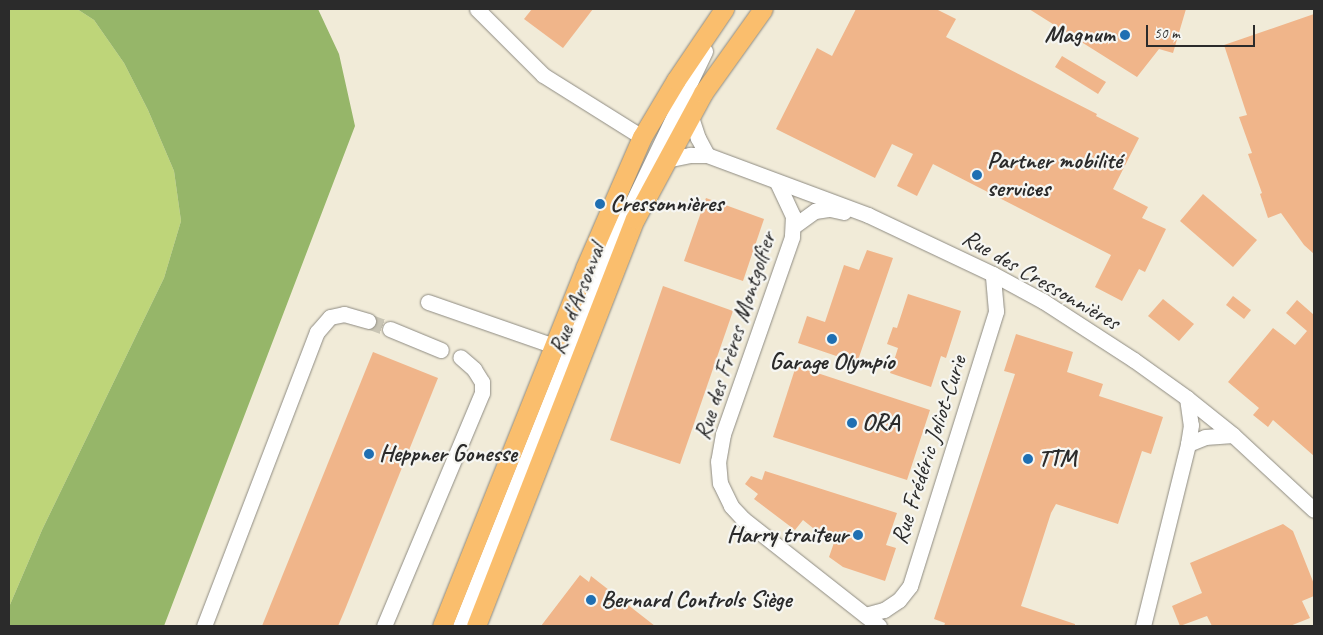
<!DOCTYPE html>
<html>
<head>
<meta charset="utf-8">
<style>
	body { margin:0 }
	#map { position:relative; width:1323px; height:635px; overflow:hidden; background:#f1ebd8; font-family:Caveat,sans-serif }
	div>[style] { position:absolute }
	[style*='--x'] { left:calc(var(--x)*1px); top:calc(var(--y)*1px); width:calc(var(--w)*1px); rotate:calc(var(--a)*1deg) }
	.green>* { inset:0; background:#bed579 }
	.forest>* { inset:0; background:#96b669 }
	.building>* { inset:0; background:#f0b58a }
	.minor-tunnel>* { height:15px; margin-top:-7.5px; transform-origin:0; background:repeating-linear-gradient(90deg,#c9c5b5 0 15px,transparent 0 23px) }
	.roads { filter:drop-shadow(0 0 1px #8e8b82) drop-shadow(0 0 1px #8e8b82) }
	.minor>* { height:15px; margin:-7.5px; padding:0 7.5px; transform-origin:7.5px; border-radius:7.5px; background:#fff }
	.major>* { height:19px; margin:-9.5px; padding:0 9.5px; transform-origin:9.5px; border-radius:9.5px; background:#fabe6d }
	.dots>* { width:14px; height:14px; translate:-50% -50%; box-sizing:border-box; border:2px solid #f6f6f2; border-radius:50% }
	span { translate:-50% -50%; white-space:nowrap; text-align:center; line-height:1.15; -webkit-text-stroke:4.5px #f6f6f2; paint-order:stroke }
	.poi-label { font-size:24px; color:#2b2b2b; font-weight:700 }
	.right { translate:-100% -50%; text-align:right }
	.left { translate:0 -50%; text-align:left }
	.street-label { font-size:24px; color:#2b2b2b }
	.frame { position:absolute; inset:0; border:10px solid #2b2b2b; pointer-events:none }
	.scale { position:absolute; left:1146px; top:25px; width:109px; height:22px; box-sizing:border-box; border:2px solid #2b2b2b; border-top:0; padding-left:6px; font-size:15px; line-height:18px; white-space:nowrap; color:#2b2b2b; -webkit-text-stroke:4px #f6f6f2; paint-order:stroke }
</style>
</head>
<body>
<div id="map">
	<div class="green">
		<div style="clip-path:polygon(9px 9px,77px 9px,94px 20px,124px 63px,148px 110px,174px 171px,181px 221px,164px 278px,42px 530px,9px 607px)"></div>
	</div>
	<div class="forest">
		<div style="clip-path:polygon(77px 9px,318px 9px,339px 54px,355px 126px,164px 626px,9px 626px,9px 607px,42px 530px,164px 278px,181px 221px,174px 171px,148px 110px,124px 63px,94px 20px)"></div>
	</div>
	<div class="building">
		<div style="clip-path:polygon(532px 9px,593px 9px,563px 48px,524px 19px)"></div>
		<div style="clip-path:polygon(856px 9px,936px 9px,956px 19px,946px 37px,1097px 114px,1096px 116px,1139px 138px,1113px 189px,1148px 207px,1142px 218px,1166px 229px,1145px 272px,1139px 269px,1122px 301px,1095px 287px,1111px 255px,933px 164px,917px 196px,897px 186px,913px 154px,892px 144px,875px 178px,776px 129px,817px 48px,832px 56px)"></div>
		<div style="clip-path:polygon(1029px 9px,1186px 9px,1173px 53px,1159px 49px,1137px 77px)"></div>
		<div style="clip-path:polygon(1314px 14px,1314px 254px,1304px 245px,1281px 213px,1268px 218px,1260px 194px,1262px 193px,1248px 154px,1252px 153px,1239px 117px,1247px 115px,1224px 45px)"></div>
		<div style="clip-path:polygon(1062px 56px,1106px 82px,1098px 94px,1055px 67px)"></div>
		<div style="clip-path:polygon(1203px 194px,1257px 240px,1233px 267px,1180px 221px)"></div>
		<div style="clip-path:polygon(706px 198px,764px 219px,743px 281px,684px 261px)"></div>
		<div style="clip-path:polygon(867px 250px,893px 258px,857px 363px,798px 343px,807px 316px,825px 322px,844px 265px,859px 270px)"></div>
		<div style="clip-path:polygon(663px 286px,733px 311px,680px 464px,610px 440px)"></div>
		<div style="clip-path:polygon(908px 294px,961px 311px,946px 358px,941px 356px,931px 387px,890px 373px,898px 348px,887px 344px,893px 327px,897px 328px)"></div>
		<div style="clip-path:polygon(1233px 296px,1251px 310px,1244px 319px,1226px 305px)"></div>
		<div style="clip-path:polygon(1163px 299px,1194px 324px,1179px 341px,1148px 316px)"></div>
		<div style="clip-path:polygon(1297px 300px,1314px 315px,1314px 456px,1273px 420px,1268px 427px,1253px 415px,1259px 408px,1228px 382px,1273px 328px,1295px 345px,1307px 331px,1286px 313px)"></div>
		<div style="clip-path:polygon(1016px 334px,1073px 352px,1067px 372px,1103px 384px,1099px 396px,1163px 417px,1151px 454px,1142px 451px,1118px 524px,1056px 504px,1051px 513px,1021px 606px,1075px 624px,1075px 626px,944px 626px,945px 623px,934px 619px,1015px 374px,1004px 371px)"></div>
		<div style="clip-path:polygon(373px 352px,438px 378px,344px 612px,338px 626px,262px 626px)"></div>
		<div style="clip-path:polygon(796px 366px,930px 410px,907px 480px,773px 437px)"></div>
		<div style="clip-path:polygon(765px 471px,897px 513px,886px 545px,896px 548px,885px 581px,843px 567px,829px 557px,836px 537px,818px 532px,803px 520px,795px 530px,754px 499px,758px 494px,745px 484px,751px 476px,762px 480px)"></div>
		<div style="clip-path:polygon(1283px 524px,1293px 531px,1314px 584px,1314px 596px,1302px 601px,1310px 618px,1290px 626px,1212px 626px,1207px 616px,1180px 626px,1172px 606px,1202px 593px,1190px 563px)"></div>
		<div style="clip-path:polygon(580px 575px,589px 582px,591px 576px,655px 626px,541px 626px)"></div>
	</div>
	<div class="minor-tunnel">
		<div style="--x:368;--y:321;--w:23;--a:20"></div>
	</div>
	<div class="roads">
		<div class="minor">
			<div style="--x:477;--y:9;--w:93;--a:45"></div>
			<div style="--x:543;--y:75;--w:117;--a:32.1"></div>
			<div style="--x:691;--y:117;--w:22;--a:72"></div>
			<div style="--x:698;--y:138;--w:19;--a:62"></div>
			<div style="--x:666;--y:160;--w:25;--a:-12"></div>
			<div style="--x:690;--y:155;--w:17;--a:0"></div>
			<div style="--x:707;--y:155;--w:172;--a:20.4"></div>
			<div style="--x:868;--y:215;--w:138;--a:25.3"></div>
			<div style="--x:993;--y:274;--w:57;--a:28.4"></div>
			<div style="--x:1043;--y:301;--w:108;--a:33"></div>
			<div style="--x:1134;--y:360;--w:65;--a:35.6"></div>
			<div style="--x:1187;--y:398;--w:59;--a:38.8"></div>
			<div style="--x:1233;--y:435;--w:110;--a:42.8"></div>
			<div style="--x:777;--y:182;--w:38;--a:65"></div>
			<div style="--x:793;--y:216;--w:21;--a:93"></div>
			<div style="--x:792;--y:237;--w:209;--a:109.3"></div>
			<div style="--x:723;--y:434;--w:27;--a:100"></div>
			<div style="--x:718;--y:461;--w:22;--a:85"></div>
			<div style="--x:720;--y:483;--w:25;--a:64"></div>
			<div style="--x:731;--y:506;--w:18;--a:47"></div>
			<div style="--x:743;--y:519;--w:173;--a:38.2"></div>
			<div style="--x:794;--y:226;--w:26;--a:-36"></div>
			<div style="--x:815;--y:211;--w:15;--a:-8"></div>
			<div style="--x:830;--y:209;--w:14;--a:12"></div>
			<div style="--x:428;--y:302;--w:133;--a:19.2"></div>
			<div style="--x:390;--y:329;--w:55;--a:22.4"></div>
			<div style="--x:1187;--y:398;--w:27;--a:82"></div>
			<div style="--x:1191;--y:425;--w:19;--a:99"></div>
			<div style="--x:865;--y:615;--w:20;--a:-15"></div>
			<div style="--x:884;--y:610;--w:18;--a:-34"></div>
			<div style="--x:899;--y:600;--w:18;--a:-52"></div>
			<div style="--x:910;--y:586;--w:288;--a:-72.6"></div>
			<div style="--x:996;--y:311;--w:37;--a:-95"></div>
			<div style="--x:204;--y:626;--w:315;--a:-69"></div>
			<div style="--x:317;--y:332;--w:20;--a:-49"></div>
			<div style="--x:330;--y:317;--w:14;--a:-12"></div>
			<div style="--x:344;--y:314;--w:25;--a:16"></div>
			<div style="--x:384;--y:626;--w:253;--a:-67.2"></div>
			<div style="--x:482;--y:393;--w:11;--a:-90"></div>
			<div style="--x:482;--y:382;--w:15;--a:-122"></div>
			<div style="--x:474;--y:369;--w:18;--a:-139"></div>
			<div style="--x:460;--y:626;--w:412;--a:-68.2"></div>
			<div style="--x:613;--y:243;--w:213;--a:-64.4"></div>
			<div style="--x:1143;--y:626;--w:187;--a:-76.1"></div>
			<div style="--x:1188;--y:444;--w:18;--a:-22"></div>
			<div style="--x:1205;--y:437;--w:28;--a:-4"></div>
		</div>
		<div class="major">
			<div style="--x:442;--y:626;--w:386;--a:-68.2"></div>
			<div style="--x:585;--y:268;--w:143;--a:-66.5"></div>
			<div style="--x:642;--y:137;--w:66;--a:-59.2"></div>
			<div style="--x:676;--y:80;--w:86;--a:-55.9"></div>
			<div style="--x:476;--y:626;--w:437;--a:-68.7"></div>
			<div style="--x:635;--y:219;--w:143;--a:-61.6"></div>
			<div style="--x:703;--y:93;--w:103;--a:-54.5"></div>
		</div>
	</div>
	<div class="dots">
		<div style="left:1125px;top:35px;background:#1f6fb2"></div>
		<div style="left:977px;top:175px;background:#1f6fb2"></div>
		<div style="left:600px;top:204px;background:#1f6fb2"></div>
		<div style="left:832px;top:339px;background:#1f6fb2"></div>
		<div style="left:852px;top:423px;background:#1f6fb2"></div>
		<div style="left:369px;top:454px;background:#1f6fb2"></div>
		<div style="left:1028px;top:459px;background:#1f6fb2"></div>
		<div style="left:858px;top:535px;background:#1f6fb2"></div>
		<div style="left:591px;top:600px;background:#1f6fb2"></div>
	</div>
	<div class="poi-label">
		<span class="right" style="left:1115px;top:35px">Magnum</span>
		<span class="left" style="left:987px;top:175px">Partner mobilité<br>services</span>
		<span class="left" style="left:610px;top:204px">Cressonnières</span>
		<span style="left:832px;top:362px">Garage Olympío</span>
		<span class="left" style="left:862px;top:423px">ORA</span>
		<span class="left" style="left:379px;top:454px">Heppner Gonesse</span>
		<span class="left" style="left:1038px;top:459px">TTM</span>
		<span class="right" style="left:848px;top:535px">Harry traiteur</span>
		<span class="left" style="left:601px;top:600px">Bernard Controls Siège</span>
	</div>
	<div class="street-label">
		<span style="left:1041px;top:280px;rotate:30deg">Rue des Cressonnières</span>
		<span style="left:577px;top:299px;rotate:-69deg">Rue d'Arsonval</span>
		<span style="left:735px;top:336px;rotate:-72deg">Rue des Frères Montgolfier</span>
		<span style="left:929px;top:450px;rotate:-72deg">Rue Frédéric Joliot-Curie</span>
	</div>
	<div class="frame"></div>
	<div class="scale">50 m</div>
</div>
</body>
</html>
